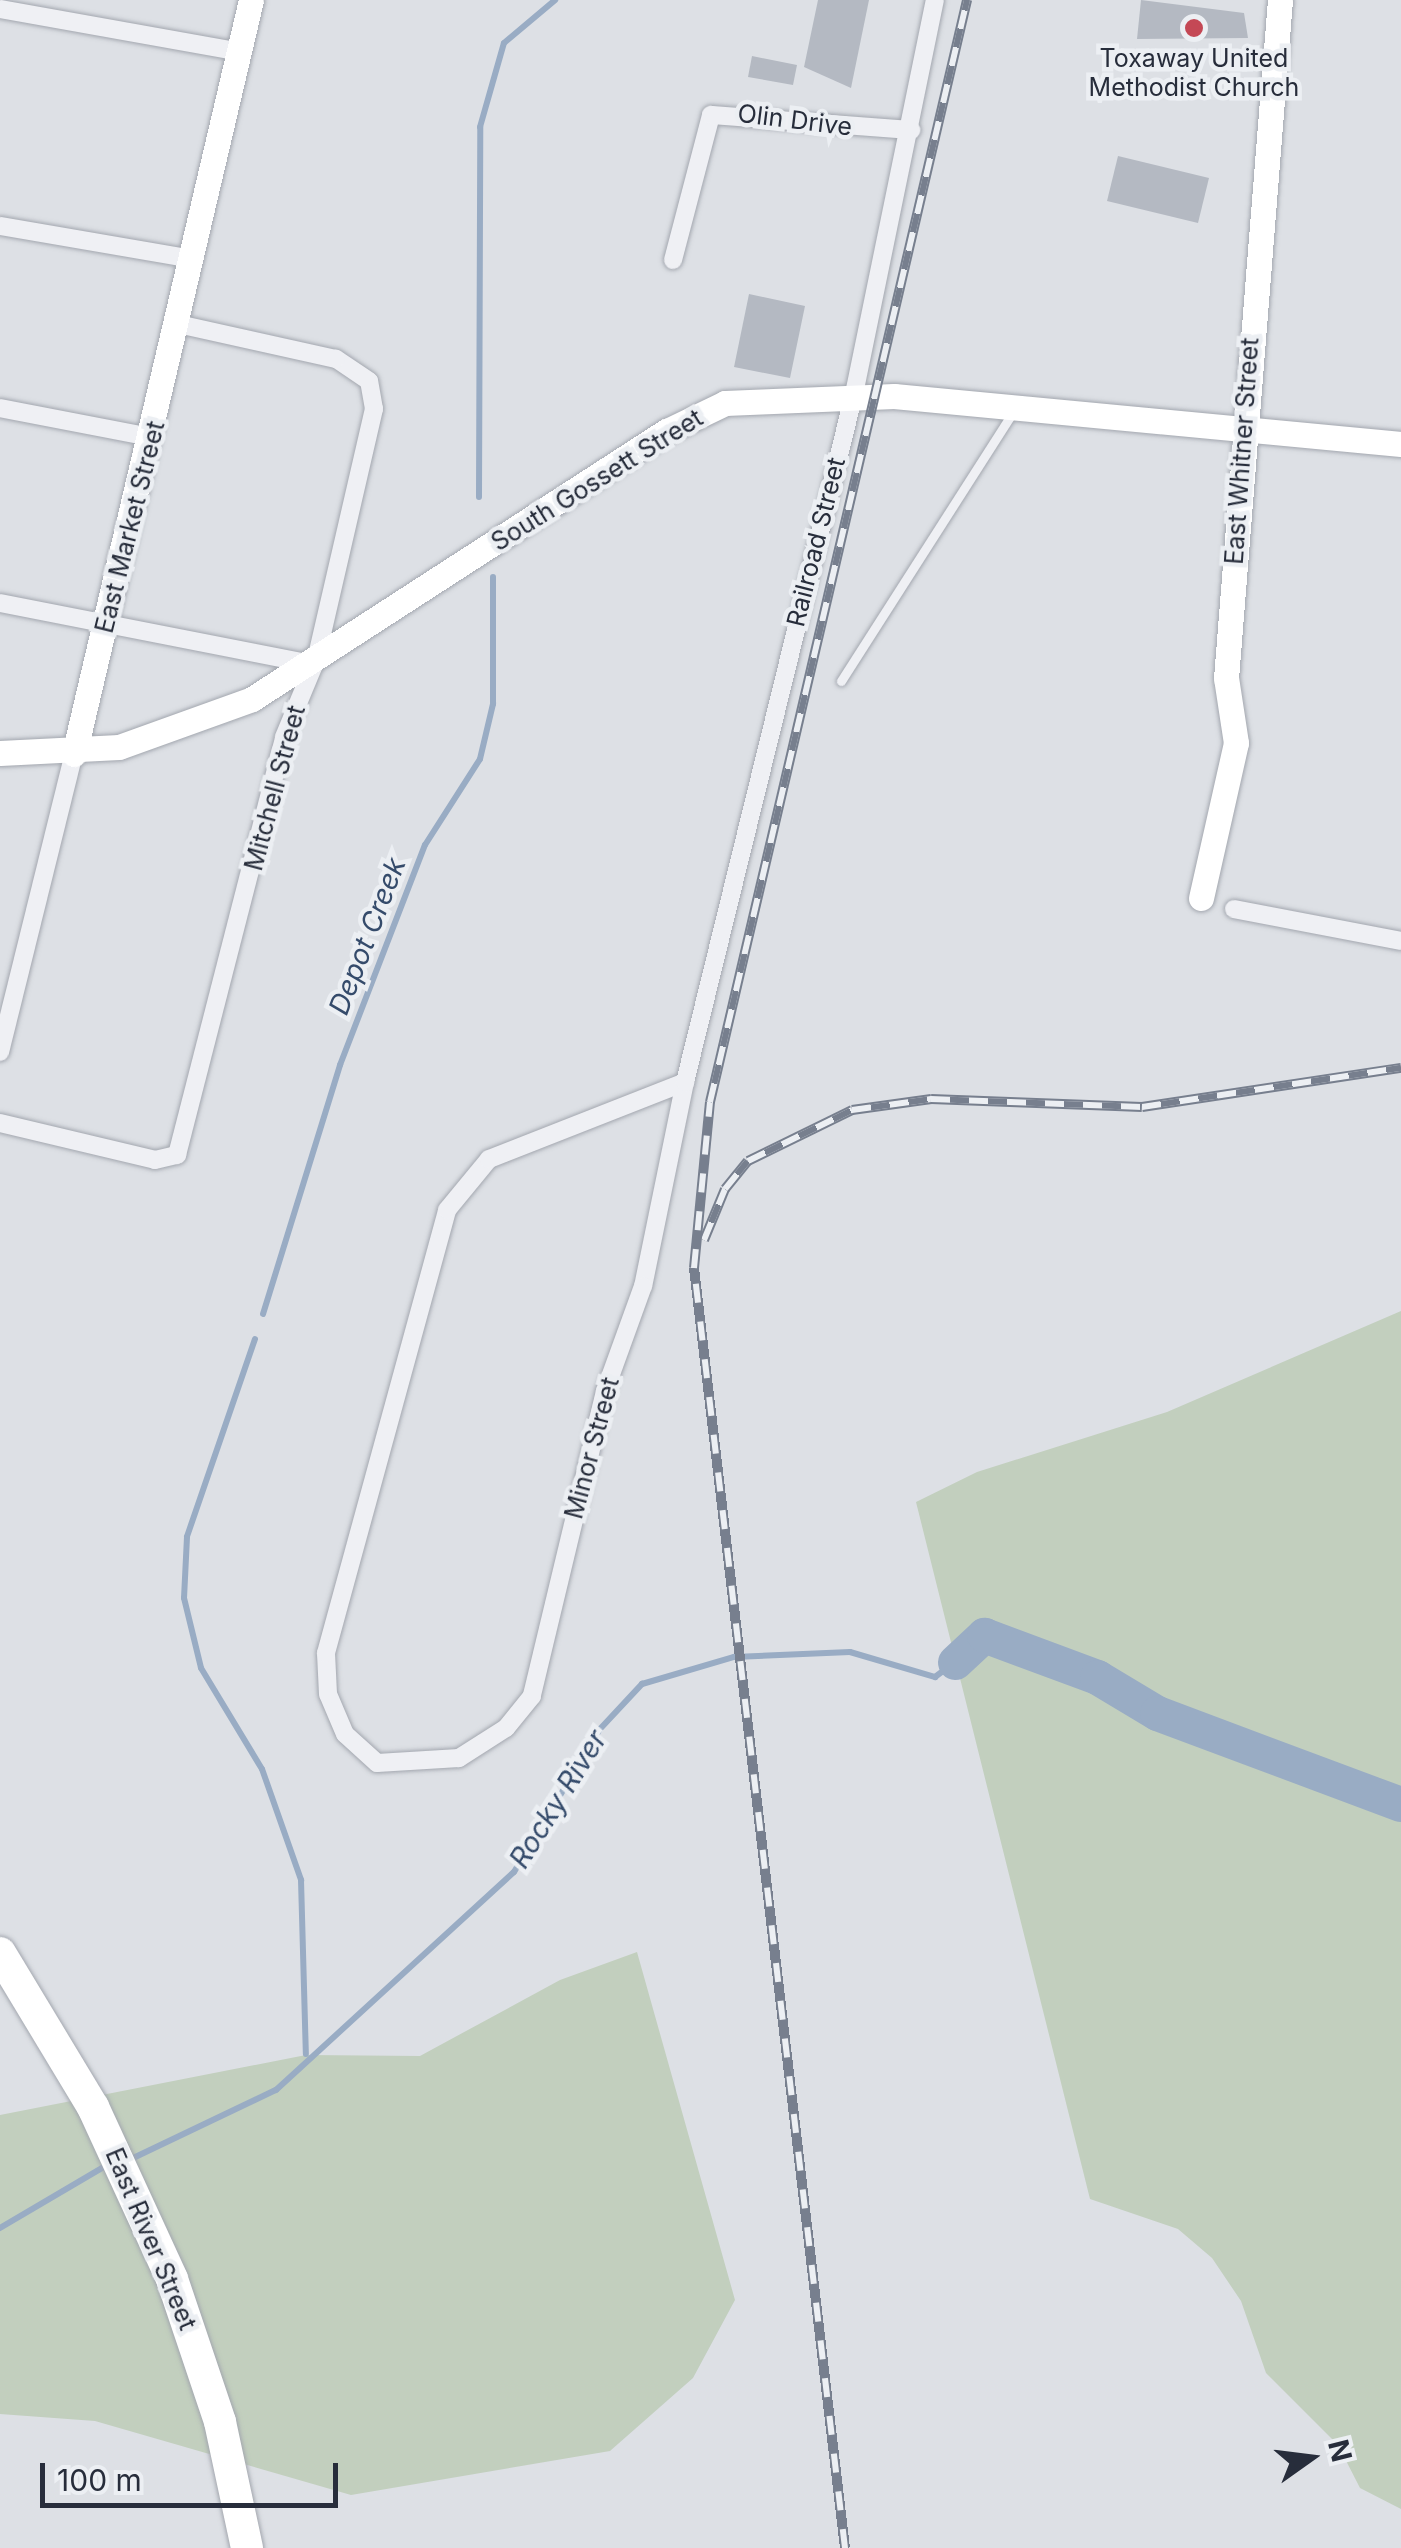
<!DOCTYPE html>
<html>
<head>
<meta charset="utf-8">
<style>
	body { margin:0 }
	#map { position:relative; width:1401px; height:2548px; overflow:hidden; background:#dde0e5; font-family:Inter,sans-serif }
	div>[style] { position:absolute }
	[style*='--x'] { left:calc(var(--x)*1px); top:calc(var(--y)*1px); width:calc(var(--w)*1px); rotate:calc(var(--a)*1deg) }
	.green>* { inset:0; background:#c2cfbe }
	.stream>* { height:6px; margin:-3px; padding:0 3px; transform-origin:3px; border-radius:3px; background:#99acc4 }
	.river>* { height:35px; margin:-17.5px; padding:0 17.5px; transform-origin:17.5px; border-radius:17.5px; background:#99acc4 }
	.building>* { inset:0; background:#b4b9c2 }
	.roads { filter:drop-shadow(0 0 2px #a3a7af) drop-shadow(0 0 2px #a3a7af) }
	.lane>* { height:9px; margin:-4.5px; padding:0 4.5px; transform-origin:4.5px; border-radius:4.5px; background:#eff0f4 }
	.street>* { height:18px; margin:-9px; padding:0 9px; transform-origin:9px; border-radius:9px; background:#eff0f4 }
	.secondary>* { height:25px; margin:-12.5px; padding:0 12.5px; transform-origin:12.5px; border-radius:12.5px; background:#fff }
	.highway>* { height:32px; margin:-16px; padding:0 16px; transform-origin:16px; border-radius:16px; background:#fff }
	.rail>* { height:10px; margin-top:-5px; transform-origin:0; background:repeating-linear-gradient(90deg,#eceff3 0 19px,#777f8e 0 38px); box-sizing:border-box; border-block:2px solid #777f8e }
	.dots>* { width:28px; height:28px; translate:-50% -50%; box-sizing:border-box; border:5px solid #eceff3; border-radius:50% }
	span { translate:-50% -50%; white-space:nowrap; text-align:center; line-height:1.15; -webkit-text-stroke:9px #eceff3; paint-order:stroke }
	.poi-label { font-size:25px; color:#272d3b }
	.street-label { font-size:25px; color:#272d3b }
	.water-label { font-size:28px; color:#354b6b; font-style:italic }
	.north { position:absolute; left:1261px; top:2408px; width:100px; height:100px; -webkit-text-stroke:8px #eceff3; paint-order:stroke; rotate:76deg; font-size:28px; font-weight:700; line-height:40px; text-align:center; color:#272d3b }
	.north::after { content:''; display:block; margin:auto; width:35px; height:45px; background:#272d3b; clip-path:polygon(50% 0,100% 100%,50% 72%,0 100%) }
	.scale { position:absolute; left:40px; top:2463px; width:298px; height:45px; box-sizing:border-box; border:5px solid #272d3b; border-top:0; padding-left:12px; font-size:30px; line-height:35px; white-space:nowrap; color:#272d3b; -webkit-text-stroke:8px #eceff3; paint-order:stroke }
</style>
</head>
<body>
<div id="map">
	<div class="green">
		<div style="clip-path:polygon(1401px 1311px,1401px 2509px,1360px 2488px,1338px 2445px,1266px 2373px,1241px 2301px,1212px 2258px,1178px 2229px,1090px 2199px,916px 1502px,977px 1472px,1167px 1412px)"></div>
		<div style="clip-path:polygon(637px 1952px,735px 2300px,693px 2378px,610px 2451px,351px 2495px,95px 2421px,0 2414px,0 2115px,306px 2055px,420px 2056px,560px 1980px)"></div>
	</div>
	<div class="stream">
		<div style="--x:479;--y:497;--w:370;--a:-89.8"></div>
		<div style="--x:480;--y:127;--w:87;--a:-74.1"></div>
		<div style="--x:504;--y:43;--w:67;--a:-40.1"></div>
		<div style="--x:263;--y:1314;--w:261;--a:-72.8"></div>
		<div style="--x:340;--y:1065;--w:236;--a:-68.9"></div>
		<div style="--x:425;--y:845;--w:102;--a:-57.4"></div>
		<div style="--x:480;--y:759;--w:57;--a:-76.7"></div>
		<div style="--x:493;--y:704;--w:127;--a:-90"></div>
		<div style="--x:255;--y:1339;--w:209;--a:109"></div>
		<div style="--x:187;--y:1537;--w:61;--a:92.8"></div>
		<div style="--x:184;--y:1598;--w:72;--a:76.3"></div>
		<div style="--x:201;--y:1668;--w:118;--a:58.9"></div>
		<div style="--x:262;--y:1769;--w:118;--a:70.6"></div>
		<div style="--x:301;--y:1880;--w:174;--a:88.4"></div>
		<div style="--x:129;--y:2160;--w:163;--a:-25.5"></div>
		<div style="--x:276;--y:2090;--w:323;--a:-42.5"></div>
		<div style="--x:514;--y:1872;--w:167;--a:-59"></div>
		<div style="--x:600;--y:1729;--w:62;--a:-47"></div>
		<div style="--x:642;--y:1684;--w:96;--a:-16.4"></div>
		<div style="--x:734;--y:1657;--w:116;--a:-2.5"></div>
		<div style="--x:850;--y:1652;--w:89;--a:16.4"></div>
		<div style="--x:935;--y:1677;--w:25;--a:-37"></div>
		<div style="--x:0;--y:2228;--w:124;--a:-30.5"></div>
	</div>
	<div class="river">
		<div style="--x:955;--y:1662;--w:40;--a:-43"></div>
		<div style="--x:984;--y:1635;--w:121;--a:20.4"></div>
		<div style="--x:1097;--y:1677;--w:70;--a:31"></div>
		<div style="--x:1157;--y:1713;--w:260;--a:20.5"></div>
	</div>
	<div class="building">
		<div style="clip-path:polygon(818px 0,869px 0,851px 88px,804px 67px)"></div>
		<div style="clip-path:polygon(1141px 0,1244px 13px,1248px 38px,1137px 39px)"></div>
		<div style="clip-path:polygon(752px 56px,797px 65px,793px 85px,748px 77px)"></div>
		<div style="clip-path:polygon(1118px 156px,1209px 178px,1198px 223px,1107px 201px)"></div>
		<div style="clip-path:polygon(749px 294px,805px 306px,790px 378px,734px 367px)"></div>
	</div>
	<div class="roads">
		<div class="lane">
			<div style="--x:841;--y:681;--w:322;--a:-57.4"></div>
		</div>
		<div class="street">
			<div style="--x:0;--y:9;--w:245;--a:10.1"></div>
			<div style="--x:0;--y:226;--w:196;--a:9.7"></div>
			<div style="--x:673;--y:260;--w:150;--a:-75.3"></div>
			<div style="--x:711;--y:115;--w:201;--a:4.3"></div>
			<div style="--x:0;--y:408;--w:154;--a:10.9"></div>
			<div style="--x:0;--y:603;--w:318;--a:11.1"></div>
			<div style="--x:1234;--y:909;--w:170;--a:10.8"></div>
			<div style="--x:0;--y:1052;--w:307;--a:-76.1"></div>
			<div style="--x:685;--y:1082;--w:208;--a:101.6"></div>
			<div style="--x:643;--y:1286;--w:112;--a:109.9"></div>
			<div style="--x:605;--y:1391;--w:314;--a:103.5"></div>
			<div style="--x:532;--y:1696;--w:41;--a:129.1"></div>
			<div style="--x:506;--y:1728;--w:56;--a:147.4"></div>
			<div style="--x:459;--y:1758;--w:82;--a:176.5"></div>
			<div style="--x:377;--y:1763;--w:43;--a:-137.8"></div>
			<div style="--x:345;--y:1734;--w:43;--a:-113"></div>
			<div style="--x:328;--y:1694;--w:41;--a:-92.8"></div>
			<div style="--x:326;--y:1653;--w:459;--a:-74.7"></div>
			<div style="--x:447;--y:1210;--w:66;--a:-50.5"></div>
			<div style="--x:489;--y:1159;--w:211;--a:-21.4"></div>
			<div style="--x:685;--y:1082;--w:708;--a:-76.2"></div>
			<div style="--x:854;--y:394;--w:402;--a:-78.4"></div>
			<div style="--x:0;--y:1123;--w:159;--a:13.4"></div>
			<div style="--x:155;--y:1160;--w:23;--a:-13"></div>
			<div style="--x:177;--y:1155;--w:431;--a:-75.6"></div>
			<div style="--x:284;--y:737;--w:83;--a:-67.4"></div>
			<div style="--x:316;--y:660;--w:258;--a:-77"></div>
			<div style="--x:374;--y:409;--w:28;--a:-100"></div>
			<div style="--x:369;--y:381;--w:40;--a:-146"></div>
			<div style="--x:336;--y:359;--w:162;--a:-167.5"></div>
		</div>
		<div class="secondary">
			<div style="--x:0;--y:753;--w:119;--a:-2.9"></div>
			<div style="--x:119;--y:747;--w:141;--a:-19.8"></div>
			<div style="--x:252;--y:699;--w:494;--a:-32.9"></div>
			<div style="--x:667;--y:431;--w:64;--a:-25.8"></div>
			<div style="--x:725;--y:403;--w:169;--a:-2.4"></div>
			<div style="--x:894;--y:396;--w:509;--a:5.41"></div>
			<div style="--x:74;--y:754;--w:774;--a:-76.79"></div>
			<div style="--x:1201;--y:898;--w:159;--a:-77.3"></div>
			<div style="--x:1236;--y:743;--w:66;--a:-98.7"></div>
			<div style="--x:1226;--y:678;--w:680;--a:-85.45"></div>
		</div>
		<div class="highway">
			<div style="--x:0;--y:1953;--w:180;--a:58.9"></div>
			<div style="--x:93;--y:2107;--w:189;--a:65.3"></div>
			<div style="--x:172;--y:2279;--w:151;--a:71.4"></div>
			<div style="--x:220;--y:2422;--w:129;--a:77.9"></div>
		</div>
	</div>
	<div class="rail">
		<div style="--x:704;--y:1240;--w:55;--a:-67.6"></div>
		<div style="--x:725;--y:1189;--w:36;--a:-51"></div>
		<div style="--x:748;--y:1161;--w:116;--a:-26.1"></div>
		<div style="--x:852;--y:1110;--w:80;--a:-7.9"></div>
		<div style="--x:931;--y:1099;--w:211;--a:2.2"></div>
		<div style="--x:1142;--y:1107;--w:262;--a:-8.6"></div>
		<div style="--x:845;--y:2548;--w:1289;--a:-96.73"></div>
		<div style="--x:694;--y:1268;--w:167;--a:-84.5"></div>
		<div style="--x:710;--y:1102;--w:1132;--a:-76.87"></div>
	</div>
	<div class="dots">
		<div style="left:1194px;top:28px;background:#c44855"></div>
	</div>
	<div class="poi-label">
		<span style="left:1194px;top:73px">Toxaway United<br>Methodist Church</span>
	</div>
	<div class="street-label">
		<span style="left:795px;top:120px;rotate:7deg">Olin Drive</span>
		<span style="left:1242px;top:451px;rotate:-86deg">East Whitner Street</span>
		<span style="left:597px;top:480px;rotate:-32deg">South Gossett Street</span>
		<span style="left:130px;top:527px;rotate:-76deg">East Market Street</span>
		<span style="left:816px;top:542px;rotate:-76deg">Railroad Street</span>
		<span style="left:275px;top:788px;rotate:-75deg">Mitchell Street</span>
		<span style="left:592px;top:1448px;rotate:-75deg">Minor Street</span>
		<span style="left:151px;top:2239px;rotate:67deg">East River Street</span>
	</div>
	<div class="water-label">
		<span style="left:367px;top:936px;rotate:-69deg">Depot Creek</span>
		<span style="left:558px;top:1799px;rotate:-58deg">Rocky River</span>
	</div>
	<div class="north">N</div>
	<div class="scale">100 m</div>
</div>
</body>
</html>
